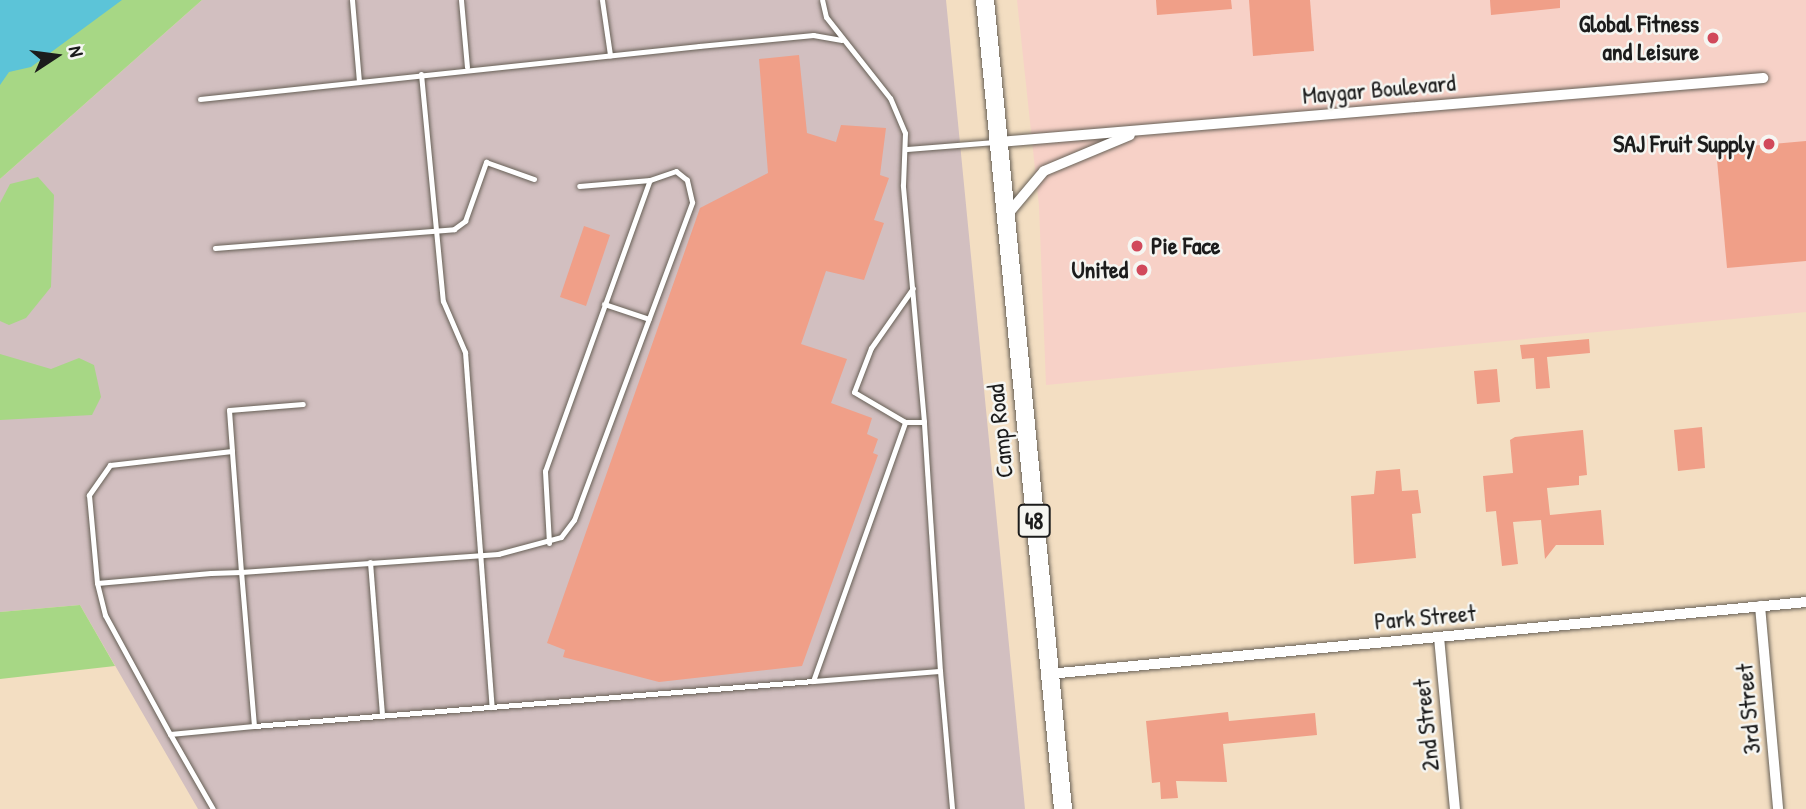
<!DOCTYPE html>
<html>
<head>
<meta charset="utf-8">
<style>
	body { margin:0 }
	#map { position:relative; width:1806px; height:809px; overflow:hidden; background:#f3dec2; font-family:"Patrick Hand",sans-serif }
	div>[style] { position:absolute }
	[style*='--x'] { left:calc(var(--x)*1px); top:calc(var(--y)*1px); width:calc(var(--w)*1px); rotate:calc(var(--a)*1deg) }
	.built>* { inset:0; background:#f7d1c7 }
	.industrial>* { inset:0; background:#d2bfc0 }
	.green>* { inset:0; background:#a7d785 }
	.water>* { inset:0; background:#5cc4d8 }
	.building>* { inset:0; background:#f09f88 }
	.roads { filter:drop-shadow(0 0 2px #676056) drop-shadow(0 0 2px #676056) }
	.lane>* { height:5px; margin:-2.5px; padding:0 2.5px; transform-origin:2.5px; border-radius:2.5px; background:#fff }
	.street>* { height:10px; margin:-5px; padding:0 5px; transform-origin:5px; border-radius:5px; background:#fff }
	.primary>* { height:18px; margin:-9px; padding:0 9px; transform-origin:9px; border-radius:9px; background:#fff }
	.dots>* { width:19px; height:19px; translate:-50% -50%; box-sizing:border-box; border:4px solid #f6f6f2; border-radius:50% }
	span { translate:-50% -50%; white-space:nowrap; text-align:center; line-height:1.15; -webkit-text-stroke:5px #f6f6f2; paint-order:stroke }
	.shield-label span { padding:2px 5px; background:#f6f6f2; border:2px solid; border-radius:5px; -webkit-text-stroke-width:0 }
	.shield-label { font-size:23px; color:#1c1c1c; font-weight:700 }
	.poi-label { font-size:24px; color:#1c1c1c; font-weight:700 }
	.right { translate:-100% -50%; text-align:right }
	.left { translate:0 -50%; text-align:left }
	.street-label { font-size:24px; color:#1c1c1c }
	.north { position:absolute; left:21px; top:21px; width:70px; height:70px; -webkit-text-stroke:5px #f6f6f2; paint-order:stroke; rotate:77deg; font-size:19px; font-weight:700; line-height:28px; text-align:center; color:#1c1c1c }
	.north::after { content:''; display:block; margin:auto; width:24px; height:32px; background:#1c1c1c; clip-path:polygon(50% 0,100% 100%,50% 72%,0 100%) }
</style>
</head>
<body>
<div id="map">
	<div class="built">
		<div style="clip-path:polygon(1017px 0,1806px 0,1806px 312px,1046px 385px,1039px 206px)"></div>
	</div>
	<div class="industrial">
		<div style="clip-path:polygon(202px 0,946px 0,1025px 809px,198px 809px,80px 605px,0 612px,0 179px)"></div>
	</div>
	<div class="green">
		<div style="clip-path:polygon(0 0,202px 0,0 179px)"></div>
		<div style="clip-path:polygon(38px 177px,54px 195px,51px 287px,26px 318px,9px 325px,0 321px,0 203px,10px 184px)"></div>
		<div style="clip-path:polygon(0 354px,51px 369px,79px 358px,94px 365px,101px 397px,92px 415px,0 420px)"></div>
		<div style="clip-path:polygon(80px 605px,115px 666px,0 679px,0 612px)"></div>
	</div>
	<div class="water">
		<div style="clip-path:polygon(0 0,122px 0,31px 67px,9px 72px,0 85px)"></div>
	</div>
	<div class="building">
		<div style="clip-path:polygon(1156px 0,1231px 0,1232px 9px,1157px 15px)"></div>
		<div style="clip-path:polygon(1249px 0,1310px 0,1314px 51px,1253px 56px)"></div>
		<div style="clip-path:polygon(1490px 0,1560px 0,1560px 8px,1491px 15px)"></div>
		<div style="clip-path:polygon(799px 55px,807px 133px,836px 142px,841px 125px,886px 128px,880px 175px,889px 178px,874px 220px,884px 223px,864px 280px,826px 271px,801px 344px,847px 359px,831px 403px,872px 418px,867px 434px,878px 439px,873px 453px,878px 455px,802px 666px,659px 682px,563px 657px,565px 650px,547px 643px,700px 208px,768px 173px,759px 59px)"></div>
		<div style="clip-path:polygon(1806px 141px,1806px 261px,1727px 268px,1716px 149px)"></div>
		<div style="clip-path:polygon(584px 226px,610px 235px,586px 306px,560px 297px)"></div>
		<div style="clip-path:polygon(1589px 339px,1590px 353px,1547px 357px,1550px 388px,1536px 389px,1534px 358px,1522px 359px,1520px 345px)"></div>
		<div style="clip-path:polygon(1497px 369px,1500px 402px,1477px 404px,1474px 371px)"></div>
		<div style="clip-path:polygon(1702px 427px,1705px 468px,1678px 471px,1674px 430px)"></div>
		<div style="clip-path:polygon(1583px 430px,1587px 475px,1579px 476px,1579px 485px,1547px 488px,1550px 515px,1601px 510px,1604px 545px,1556px 545px,1545px 559px,1541px 520px,1513px 522px,1518px 564px,1502px 566px,1496px 511px,1486px 512px,1483px 476px,1513px 473px,1510px 440px,1515px 437px)"></div>
		<div style="clip-path:polygon(1400px 469px,1402px 491px,1418px 490px,1421px 513px,1412px 514px,1416px 558px,1354px 564px,1351px 496px,1374px 494px,1376px 471px)"></div>
		<div style="clip-path:polygon(1228px 712px,1229px 721px,1315px 713px,1317px 735px,1223px 744px,1227px 782px,1176px 781px,1178px 798px,1161px 799px,1160px 782px,1152px 783px,1146px 721px)"></div>
	</div>
	<div class="roads">
		<div class="lane">
			<div style="--x:352;--y:0;--w:82;--a:85.1"></div>
			<div style="--x:461;--y:0;--w:67;--a:84.9"></div>
			<div style="--x:602;--y:0;--w:56;--a:81.7"></div>
			<div style="--x:421;--y:74;--w:228;--a:84.5"></div>
			<div style="--x:443;--y:301;--w:56;--a:66.7"></div>
			<div style="--x:465;--y:352;--w:356;--a:85.7"></div>
			<div style="--x:200;--y:99;--w:502;--a:-6.06"></div>
			<div style="--x:699;--y:46;--w:115;--a:-5.5"></div>
			<div style="--x:813;--y:35;--w:29;--a:10"></div>
			<div style="--x:907;--y:149;--w:88;--a:-4.5"></div>
			<div style="--x:215;--y:248;--w:240;--a:-4.5"></div>
			<div style="--x:454;--y:229;--w:14;--a:-36"></div>
			<div style="--x:465;--y:221;--w:63;--a:-70.4"></div>
			<div style="--x:486;--y:162;--w:51;--a:19.5"></div>
			<div style="--x:604;--y:304;--w:47;--a:18.4"></div>
			<div style="--x:905;--y:422;--w:59;--a:-149.5"></div>
			<div style="--x:854;--y:392;--w:47;--a:-68.9"></div>
			<div style="--x:871;--y:348;--w:73;--a:-55"></div>
			<div style="--x:232;--y:451;--w:41;--a:-94.2"></div>
			<div style="--x:229;--y:410;--w:74;--a:-4.6"></div>
			<div style="--x:549;--y:543;--w:72;--a:-93.2"></div>
			<div style="--x:545;--y:471;--w:309;--a:-70.2"></div>
			<div style="--x:370;--y:562;--w:154;--a:85.5"></div>
			<div style="--x:97;--y:583;--w:33;--a:76"></div>
			<div style="--x:105;--y:615;--w:136;--a:61.4"></div>
			<div style="--x:170;--y:734;--w:84;--a:-5.4"></div>
			<div style="--x:254;--y:726;--w:155;--a:-94.8"></div>
			<div style="--x:241;--y:572;--w:121;--a:-94.3"></div>
			<div style="--x:232;--y:451;--w:123;--a:173.5"></div>
			<div style="--x:110;--y:465;--w:37;--a:125"></div>
			<div style="--x:89;--y:495;--w:88;--a:84.8"></div>
			<div style="--x:97;--y:583;--w:114;--a:-5"></div>
			<div style="--x:211;--y:573;--w:30;--a:-2"></div>
			<div style="--x:241;--y:572;--w:258;--a:-4"></div>
			<div style="--x:498;--y:554;--w:65;--a:-15.1"></div>
			<div style="--x:561;--y:537;--w:21;--a:-53"></div>
			<div style="--x:574;--y:520;--w:339;--a:-69.6"></div>
			<div style="--x:692;--y:202;--w:23;--a:-103"></div>
			<div style="--x:687;--y:180;--w:14;--a:-141"></div>
			<div style="--x:676;--y:171;--w:28;--a:161"></div>
			<div style="--x:650;--y:180;--w:71;--a:175.2"></div>
			<div style="--x:940;--y:671;--w:139;--a:85"></div>
			<div style="--x:813;--y:681;--w:127;--a:-4.5"></div>
			<div style="--x:940;--y:671;--w:250;--a:-93.7"></div>
			<div style="--x:254;--y:726;--w:561;--a:-4.6"></div>
			<div style="--x:813;--y:681;--w:275;--a:-70.4"></div>
			<div style="--x:905;--y:422;--w:19;--a:0"></div>
			<div style="--x:924;--y:422;--w:238;--a:-95.1"></div>
			<div style="--x:903;--y:185;--w:52;--a:-87.8"></div>
			<div style="--x:905;--y:133;--w:38;--a:-113"></div>
			<div style="--x:890;--y:98;--w:103;--a:-128.3"></div>
			<div style="--x:826;--y:17;--w:17;--a:-103"></div>
			<div style="--x:170;--y:734;--w:86;--a:60.2"></div>
		</div>
		<div class="street">
			<div style="--x:999;--y:142;--w:767;--a:-4.79"></div>
			<div style="--x:1007;--y:215;--w:57;--a:-49.9"></div>
			<div style="--x:1044;--y:171;--w:93;--a:-22.7"></div>
			<div style="--x:1760;--y:606;--w:204;--a:84.9"></div>
			<div style="--x:1439;--y:637;--w:173;--a:84.7"></div>
			<div style="--x:1049;--y:674;--w:760;--a:-5.43"></div>
		</div>
		<div class="primary">
			<div style="--x:985;--y:0;--w:813;--a:84.49"></div>
		</div>
	</div>
	<div class="dots">
		<div style="left:1713px;top:38px;background:#d1495b"></div>
		<div style="left:1769px;top:144px;background:#d1495b"></div>
		<div style="left:1137px;top:246px;background:#d1495b"></div>
		<div style="left:1142px;top:270px;background:#d1495b"></div>
	</div>
	<div class="shield-label">
		<span style="left:1034px;top:521px">48</span>
	</div>
	<div class="poi-label">
		<span class="right" style="left:1699px;top:38px">Global Fitness<br>and Leisure</span>
		<span class="right" style="left:1755px;top:144px">SAJ Fruit Supply</span>
		<span class="left" style="left:1151px;top:246px">Pie Face</span>
		<span class="right" style="left:1128px;top:270px">United</span>
	</div>
	<div class="street-label">
		<span style="left:1379px;top:89px;rotate:-5deg">Maygar Boulevard</span>
		<span style="left:1000px;top:431px;rotate:-96deg">Camp Road</span>
		<span style="left:1425px;top:617px;rotate:-5deg">Park Street</span>
		<span style="left:1748px;top:709px;rotate:-95deg">3rd Street</span>
		<span style="left:1426px;top:725px;rotate:-96deg">2nd Street</span>
	</div>
	<div class="north">N</div>
</div>
</body>
</html>
